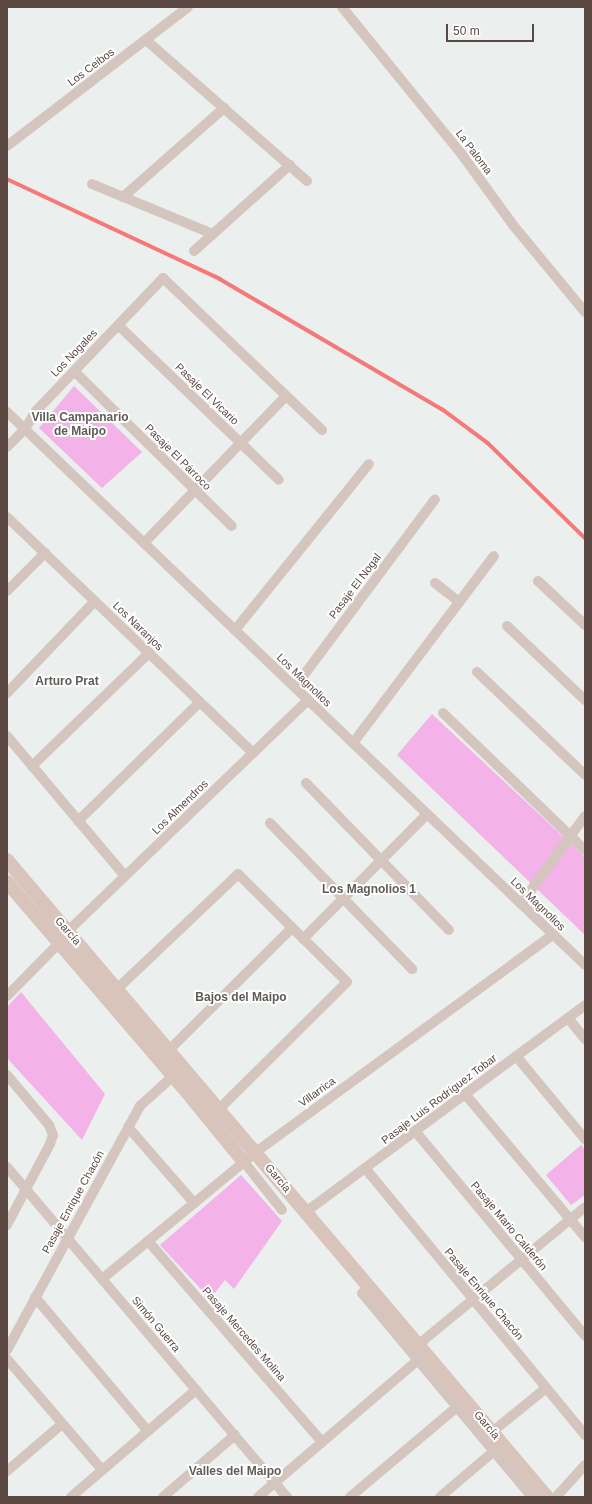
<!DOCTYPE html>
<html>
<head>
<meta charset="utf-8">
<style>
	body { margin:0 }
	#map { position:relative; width:592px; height:1504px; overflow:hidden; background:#ebefee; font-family:Helvetica,sans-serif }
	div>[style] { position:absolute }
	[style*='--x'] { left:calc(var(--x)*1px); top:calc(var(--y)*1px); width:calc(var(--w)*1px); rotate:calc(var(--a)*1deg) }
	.green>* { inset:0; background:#f3b2e8 }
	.stream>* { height:3.5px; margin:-1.75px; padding:0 1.75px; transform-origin:1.75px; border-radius:1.75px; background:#f6797a }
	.street>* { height:10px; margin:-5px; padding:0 5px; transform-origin:5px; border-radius:5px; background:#d5c5bf }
	.secondary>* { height:14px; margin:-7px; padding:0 7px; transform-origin:7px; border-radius:7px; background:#d8c4bb }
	span { translate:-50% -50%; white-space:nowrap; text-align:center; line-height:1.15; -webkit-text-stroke:4px #fff; paint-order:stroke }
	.street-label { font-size:11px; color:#5b4842 }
	.neighbourhood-label { font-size:12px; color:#615b57; font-weight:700 }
	.frame { position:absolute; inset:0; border:8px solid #5b4842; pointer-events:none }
	.scale { position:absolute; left:446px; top:24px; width:88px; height:18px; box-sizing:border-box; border:2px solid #5b4842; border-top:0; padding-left:5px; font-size:12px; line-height:14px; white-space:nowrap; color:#5b4842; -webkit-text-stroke:3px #fff; paint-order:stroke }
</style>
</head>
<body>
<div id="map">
	<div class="green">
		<div style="clip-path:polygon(74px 386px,142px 452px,102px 488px,39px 428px)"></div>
		<div style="clip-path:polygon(432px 714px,585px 857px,585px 935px,397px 755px)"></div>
		<div style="clip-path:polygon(21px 992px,105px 1094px,82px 1140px,7px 1058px,7px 1007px)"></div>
		<div style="clip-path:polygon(581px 1145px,585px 1150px,585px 1195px,571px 1205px,546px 1175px)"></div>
		<div style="clip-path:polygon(241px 1175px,282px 1221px,234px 1289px,225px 1280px,210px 1299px,160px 1245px)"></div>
	</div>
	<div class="stream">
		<div style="--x:7;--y:179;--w:235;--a:25.1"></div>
		<div style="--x:220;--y:279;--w:257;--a:30.4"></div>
		<div style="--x:442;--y:409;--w:57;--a:36.5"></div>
		<div style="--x:488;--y:443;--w:136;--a:44.4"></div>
	</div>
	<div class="street">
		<div style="--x:342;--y:7;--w:187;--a:50.9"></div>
		<div style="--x:460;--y:152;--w:90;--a:54"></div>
		<div style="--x:513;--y:225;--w:113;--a:50.4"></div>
		<div style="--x:146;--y:40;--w:214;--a:41.2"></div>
		<div style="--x:7;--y:146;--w:228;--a:-37.5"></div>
		<div style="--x:92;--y:184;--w:131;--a:22.5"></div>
		<div style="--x:123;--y:197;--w:135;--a:-41.4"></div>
		<div style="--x:194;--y:251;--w:129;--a:-41.9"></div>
		<div style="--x:118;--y:325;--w:223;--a:43.9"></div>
		<div style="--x:74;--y:371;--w:221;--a:44.5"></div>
		<div style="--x:7;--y:412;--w:800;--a:43.73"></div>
		<div style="--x:7;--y:447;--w:25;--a:-45"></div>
		<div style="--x:25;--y:429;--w:21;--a:-59"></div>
		<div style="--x:36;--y:411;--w:184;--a:-46.3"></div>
		<div style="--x:163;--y:278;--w:220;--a:43.7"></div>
		<div style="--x:7;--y:517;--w:341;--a:43.8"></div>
		<div style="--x:144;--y:543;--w:204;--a:-46"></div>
		<div style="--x:538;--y:581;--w:64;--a:43.1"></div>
		<div style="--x:435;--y:583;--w:31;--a:38"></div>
		<div style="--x:7;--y:591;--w:54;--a:-45"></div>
		<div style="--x:507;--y:626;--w:108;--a:43.5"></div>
		<div style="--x:235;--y:630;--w:213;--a:-51.1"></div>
		<div style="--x:477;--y:672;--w:149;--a:43.6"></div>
		<div style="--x:295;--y:687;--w:234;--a:-53.3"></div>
		<div style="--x:7;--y:693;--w:127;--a:-46.3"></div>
		<div style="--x:443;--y:713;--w:197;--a:44"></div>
		<div style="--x:7;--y:736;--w:183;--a:49.9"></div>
		<div style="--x:353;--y:743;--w:234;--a:-53"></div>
		<div style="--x:32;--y:766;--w:163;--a:-44"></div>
		<div style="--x:306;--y:783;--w:205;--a:45.8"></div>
		<div style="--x:78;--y:821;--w:170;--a:-44.3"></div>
		<div style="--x:270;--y:823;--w:204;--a:45.8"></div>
		<div style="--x:521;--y:904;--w:109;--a:-54"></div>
		<div style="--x:68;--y:931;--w:333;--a:-43.9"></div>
		<div style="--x:303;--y:939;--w:176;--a:-45.2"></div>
		<div style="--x:117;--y:989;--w:167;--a:-43.5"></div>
		<div style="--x:238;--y:874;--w:153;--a:44.7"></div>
		<div style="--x:347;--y:982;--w:180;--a:135.2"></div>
		<div style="--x:7;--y:996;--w:74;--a:-45.5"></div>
		<div style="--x:568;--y:1018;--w:27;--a:51"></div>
		<div style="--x:169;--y:1050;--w:173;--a:-44.8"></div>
		<div style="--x:516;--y:1056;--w:108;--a:50.3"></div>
		<div style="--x:7;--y:1075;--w:65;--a:50"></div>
		<div style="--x:49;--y:1125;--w:11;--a:68"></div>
		<div style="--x:53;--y:1135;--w:9;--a:108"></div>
		<div style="--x:50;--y:1144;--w:92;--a:118"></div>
		<div style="--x:465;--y:1094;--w:187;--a:50"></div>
		<div style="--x:128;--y:1127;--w:101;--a:49"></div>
		<div style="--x:415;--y:1131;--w:266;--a:50.3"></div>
		<div style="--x:244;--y:1162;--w:61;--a:51.6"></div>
		<div style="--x:7;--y:1167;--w:433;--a:49.7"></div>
		<div style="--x:365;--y:1168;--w:346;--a:50.5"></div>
		<div style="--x:307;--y:1211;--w:346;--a:-36.5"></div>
		<div style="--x:148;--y:1241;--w:266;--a:49.1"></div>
		<div style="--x:102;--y:1279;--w:200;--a:-39.5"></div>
		<div style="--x:256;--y:1152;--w:368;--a:-36.2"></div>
		<div style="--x:362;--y:1293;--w:266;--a:50.2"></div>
		<div style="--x:35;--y:1297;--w:175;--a:49.9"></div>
		<div style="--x:419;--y:1344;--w:215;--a:-39.5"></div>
		<div style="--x:7;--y:1350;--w:278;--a:-61.4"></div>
		<div style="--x:140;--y:1106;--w:45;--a:-42.3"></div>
		<div style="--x:7;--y:1359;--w:146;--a:49.4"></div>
		<div style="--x:492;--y:1432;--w:70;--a:-39.2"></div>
		<div style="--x:7;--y:1471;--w:72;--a:-40.5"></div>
		<div style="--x:71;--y:1497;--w:165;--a:-40.6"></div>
		<div style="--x:163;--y:1497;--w:95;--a:-40.7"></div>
		<div style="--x:258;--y:1497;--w:211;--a:-40.6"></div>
		<div style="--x:350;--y:1497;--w:140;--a:-40.1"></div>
		<div style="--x:440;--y:1497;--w:71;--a:-40.4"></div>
		<div style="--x:556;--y:1497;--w:43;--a:-47.8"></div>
	</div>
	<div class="secondary">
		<div style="--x:7;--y:860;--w:835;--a:49.71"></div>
		<div style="--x:7;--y:882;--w:283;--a:49.4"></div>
		<div style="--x:191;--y:1097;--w:84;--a:50.8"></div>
	</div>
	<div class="street-label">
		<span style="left:91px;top:67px;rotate:-37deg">Los Ceibos</span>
		<span style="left:474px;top:152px;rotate:53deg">La Paloma</span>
		<span style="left:74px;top:353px;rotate:-46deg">Los Nogales</span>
		<span style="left:207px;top:394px;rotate:44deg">Pasaje El Vicario</span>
		<span style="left:178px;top:457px;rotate:45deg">Pasaje El Párroco</span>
		<span style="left:355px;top:586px;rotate:-53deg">Pasaje El Nogal</span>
		<span style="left:138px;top:626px;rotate:44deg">Los Naranjos</span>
		<span style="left:304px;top:680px;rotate:44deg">Los Magnolios</span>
		<span style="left:180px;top:807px;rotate:-44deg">Los Almendros</span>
		<span style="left:538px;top:904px;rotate:44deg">Los Magnolios</span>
		<span style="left:68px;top:931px;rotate:49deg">García</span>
		<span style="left:317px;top:1092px;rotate:-36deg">Villarrica</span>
		<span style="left:439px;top:1099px;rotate:-37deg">Pasaje Luis Rodríguez Tobar</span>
		<span style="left:278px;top:1178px;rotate:50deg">García</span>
		<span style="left:73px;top:1202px;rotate:-61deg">Pasaje Enrique Chacón</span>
		<span style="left:509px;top:1226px;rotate:50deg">Pasaje Mario Calderón</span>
		<span style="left:484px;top:1294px;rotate:50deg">Pasaje Enrique Chacón</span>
		<span style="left:156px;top:1324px;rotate:50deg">Simón Guerra</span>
		<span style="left:244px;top:1334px;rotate:49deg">Pasaje Mercedes Molina</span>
		<span style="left:487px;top:1425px;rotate:50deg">García</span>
	</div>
	<div class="neighbourhood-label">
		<span style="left:80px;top:425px">Villa Campanario<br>de Maipo</span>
		<span style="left:67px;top:682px">Arturo Prat</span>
		<span style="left:369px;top:890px">Los Magnolios 1</span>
		<span style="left:241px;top:998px">Bajos del Maipo</span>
		<span style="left:235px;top:1472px">Valles del Maipo</span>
	</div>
	<div class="frame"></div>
	<div class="scale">50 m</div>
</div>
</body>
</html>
